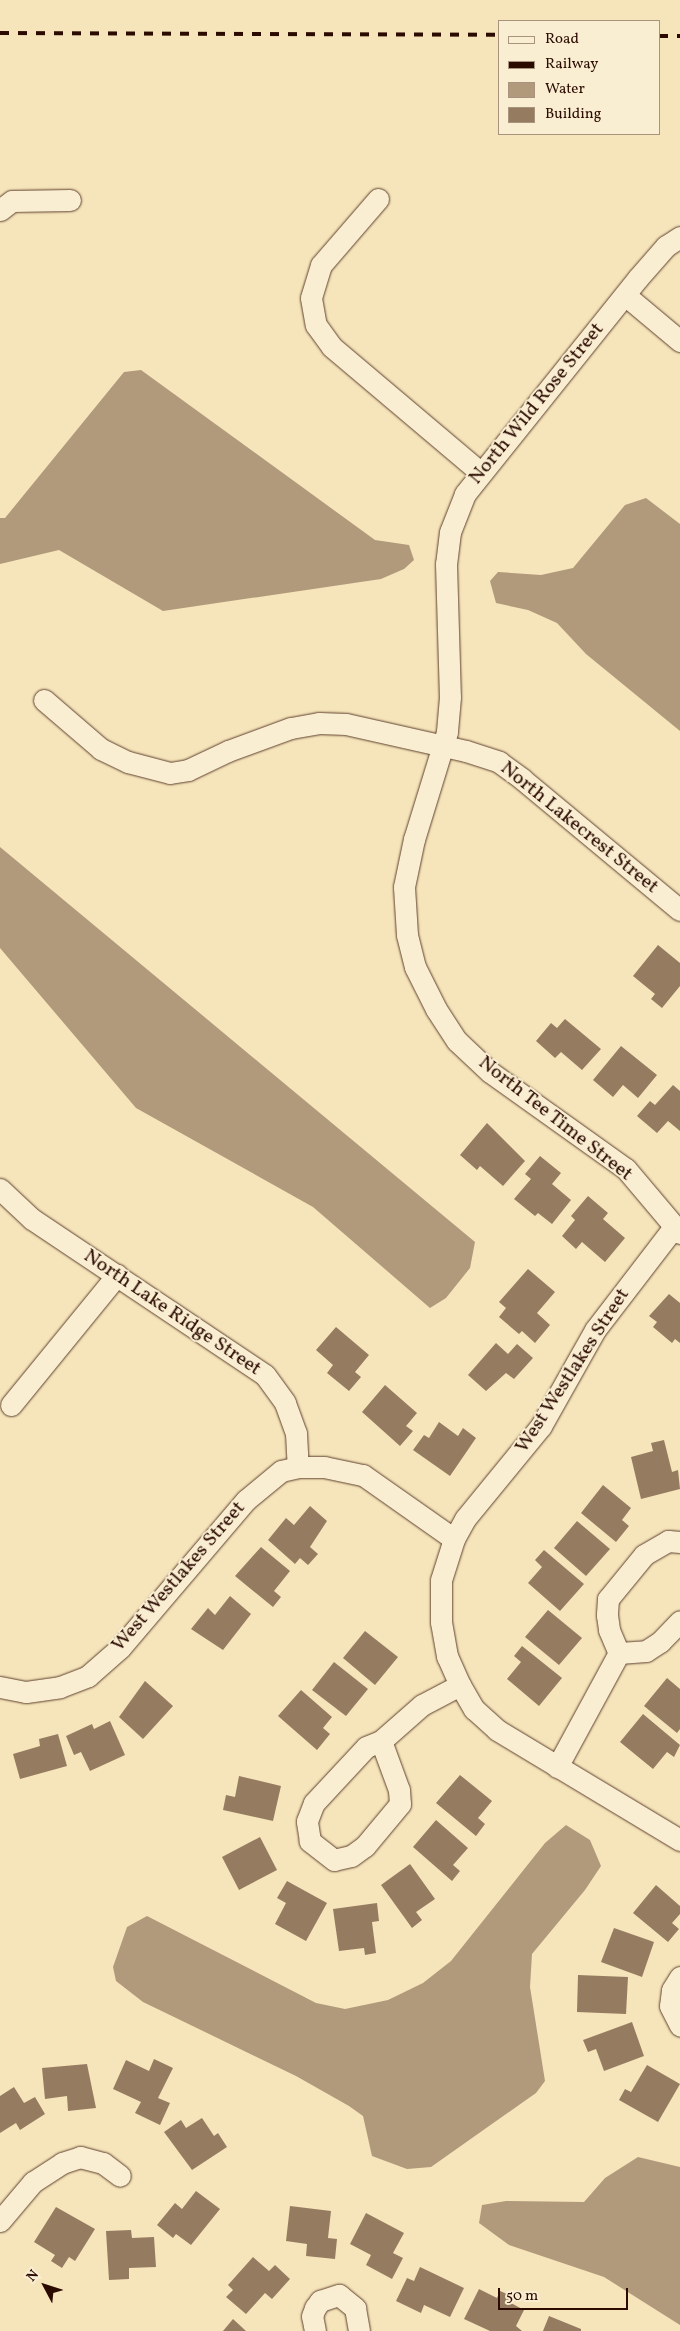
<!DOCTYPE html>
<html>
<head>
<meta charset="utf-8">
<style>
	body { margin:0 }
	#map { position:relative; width:680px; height:2331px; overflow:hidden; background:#f6e4ba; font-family:Vollkorn,serif }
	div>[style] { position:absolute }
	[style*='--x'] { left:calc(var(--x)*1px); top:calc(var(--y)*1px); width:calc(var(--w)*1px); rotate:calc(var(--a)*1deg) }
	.water>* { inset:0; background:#b19a7b }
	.building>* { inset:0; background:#957c61 }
	.roads { filter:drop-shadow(0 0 1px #5e412e) drop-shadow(0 0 1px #5e412e) }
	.minor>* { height:21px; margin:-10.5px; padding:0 10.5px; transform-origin:10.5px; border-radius:10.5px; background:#f9edd2 }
	.rail>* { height:4px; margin-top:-2px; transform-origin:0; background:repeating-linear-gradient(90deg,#2b0b00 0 9px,transparent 0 18px) }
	span { translate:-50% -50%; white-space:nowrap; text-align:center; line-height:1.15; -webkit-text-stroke:4px #f9edd2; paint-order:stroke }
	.street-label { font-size:20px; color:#2b0b00 }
	.legend { position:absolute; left:498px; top:20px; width:162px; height:115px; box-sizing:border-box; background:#f9edd2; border:1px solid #a7937e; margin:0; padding:6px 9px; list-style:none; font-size:15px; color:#2b0b00 }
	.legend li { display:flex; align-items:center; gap:10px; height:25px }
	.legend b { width:25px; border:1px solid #a7937e }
	.north { position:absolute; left:20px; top:2261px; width:50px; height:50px; -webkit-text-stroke:4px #f9edd2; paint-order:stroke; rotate:310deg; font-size:14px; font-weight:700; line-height:20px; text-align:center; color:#2b0b00 }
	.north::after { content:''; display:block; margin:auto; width:18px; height:22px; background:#2b0b00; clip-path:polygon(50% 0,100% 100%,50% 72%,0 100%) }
	.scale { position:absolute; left:498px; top:2288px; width:130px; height:22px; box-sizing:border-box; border:2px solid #2b0b00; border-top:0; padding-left:6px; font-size:15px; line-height:18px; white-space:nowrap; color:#2b0b00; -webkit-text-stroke:4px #f9edd2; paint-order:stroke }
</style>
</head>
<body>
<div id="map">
	<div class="water">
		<div style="clip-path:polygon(141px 370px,375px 540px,409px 545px,414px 560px,404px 569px,381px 579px,163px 611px,59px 550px,0 564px,0 518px,5px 518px,124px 372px)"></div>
		<div style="clip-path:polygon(646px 498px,680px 524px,680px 731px,586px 654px,557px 623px,528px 610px,496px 603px,490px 581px,498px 572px,541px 575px,573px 568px,625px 505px)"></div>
		<div style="clip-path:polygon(0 847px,475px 1242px,470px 1268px,446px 1298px,430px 1308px,313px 1207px,136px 1108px,0 948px)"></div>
		<div style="clip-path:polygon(566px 1825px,590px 1840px,601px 1866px,585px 1890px,532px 1954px,530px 1987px,545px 2081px,536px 2093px,431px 2167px,407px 2169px,372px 2156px,363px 2116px,349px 2106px,296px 2076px,143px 2002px,116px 1981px,113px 1967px,127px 1927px,147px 1916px,316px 2003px,345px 2009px,388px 2000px,423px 1983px,451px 1961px,545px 1843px)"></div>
		<div style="clip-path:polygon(638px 2157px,680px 2167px,680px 2325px,604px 2277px,509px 2245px,479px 2223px,482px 2205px,506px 2201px,584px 2202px,605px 2178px)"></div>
	</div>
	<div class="building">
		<div style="clip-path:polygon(658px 945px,680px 963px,680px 986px,662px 1008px,651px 999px,655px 994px,633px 976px)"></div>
		<div style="clip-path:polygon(565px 1019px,601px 1049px,582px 1070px,561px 1052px,555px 1058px,536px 1041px,551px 1023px,557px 1028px)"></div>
		<div style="clip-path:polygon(621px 1046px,657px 1075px,638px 1098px,623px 1085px,613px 1097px,593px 1080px)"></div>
		<div style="clip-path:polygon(673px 1085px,680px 1091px,680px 1131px,668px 1121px,657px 1133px,637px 1116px,650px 1101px,655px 1105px)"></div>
		<div style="clip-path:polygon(487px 1123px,525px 1161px,503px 1186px,480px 1166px,477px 1170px,460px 1155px)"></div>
		<div style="clip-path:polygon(540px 1156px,561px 1173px,552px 1184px,571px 1200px,552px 1224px,538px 1213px,535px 1216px,514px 1199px,531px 1179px,525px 1174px)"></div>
		<div style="clip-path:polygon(588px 1196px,608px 1213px,603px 1219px,625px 1238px,605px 1262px,582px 1242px,576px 1249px,562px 1236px,575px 1220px,571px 1216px)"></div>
		<div style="clip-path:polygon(528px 1269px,555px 1292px,537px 1313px,550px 1325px,535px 1343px,522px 1331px,519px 1334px,499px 1317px,506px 1308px,499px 1302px)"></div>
		<div style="clip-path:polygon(669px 1294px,680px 1303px,680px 1343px,675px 1339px,672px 1343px,653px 1327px,657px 1322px,649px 1316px)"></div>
		<div style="clip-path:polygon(336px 1327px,369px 1355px,355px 1372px,361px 1377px,349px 1391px,327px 1373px,333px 1365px,316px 1350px)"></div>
		<div style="clip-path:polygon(496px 1343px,508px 1354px,517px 1344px,533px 1358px,514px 1379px,506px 1373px,486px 1391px,468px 1375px)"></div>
		<div style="clip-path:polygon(385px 1385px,417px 1413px,406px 1426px,413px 1431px,400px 1446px,362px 1412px)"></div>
		<div style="clip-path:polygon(439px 1422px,458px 1436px,463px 1428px,476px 1438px,450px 1476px,413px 1450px,424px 1435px,429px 1438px)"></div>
		<div style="clip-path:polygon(664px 1440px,672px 1472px,678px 1470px,680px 1489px,641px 1499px,631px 1457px,653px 1451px,651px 1443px)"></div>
		<div style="clip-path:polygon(603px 1485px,631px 1508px,622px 1520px,629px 1526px,616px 1542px,581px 1513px)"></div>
		<div style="clip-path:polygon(310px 1506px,327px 1521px,310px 1547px,318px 1554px,308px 1565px,300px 1558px,295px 1564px,268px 1540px,286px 1518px,294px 1525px)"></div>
		<div style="clip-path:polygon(577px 1521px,610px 1549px,586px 1576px,554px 1548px)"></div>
		<div style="clip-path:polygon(261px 1547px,290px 1571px,274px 1591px,281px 1597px,273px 1607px,235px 1576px)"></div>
		<div style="clip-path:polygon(544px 1550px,584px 1584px,560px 1611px,528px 1583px,542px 1567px,535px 1560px)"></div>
		<div style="clip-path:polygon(230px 1596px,251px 1614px,223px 1650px,191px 1629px,208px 1608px,215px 1615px)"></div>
		<div style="clip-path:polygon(548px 1610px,582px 1638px,559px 1665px,525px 1637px)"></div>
		<div style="clip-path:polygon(365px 1631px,398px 1657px,375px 1685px,343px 1658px)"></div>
		<div style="clip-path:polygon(522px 1646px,562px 1678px,539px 1706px,507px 1679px,521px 1662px,514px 1656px)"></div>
		<div style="clip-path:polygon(334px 1662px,368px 1689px,346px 1716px,312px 1690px)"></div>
		<div style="clip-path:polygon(667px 1678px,680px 1689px,680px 1729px,677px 1733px,644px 1706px)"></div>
		<div style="clip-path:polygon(145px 1681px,173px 1706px,143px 1739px,119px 1717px)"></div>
		<div style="clip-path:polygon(301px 1690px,332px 1717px,323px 1728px,330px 1734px,317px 1750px,278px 1716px)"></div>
		<div style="clip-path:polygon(643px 1714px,680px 1745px,674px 1757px,667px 1752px,653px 1769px,620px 1742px)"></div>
		<div style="clip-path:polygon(110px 1721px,125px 1755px,90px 1771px,81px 1752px,74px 1755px,66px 1736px,92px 1724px,94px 1729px)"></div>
		<div style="clip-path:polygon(58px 1734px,67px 1766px,20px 1779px,13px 1754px,40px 1746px,39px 1739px)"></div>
		<div style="clip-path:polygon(460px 1775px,492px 1801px,478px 1818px,485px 1824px,476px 1836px,436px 1803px)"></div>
		<div style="clip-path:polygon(239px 1776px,281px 1786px,273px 1821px,223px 1810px,226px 1795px,235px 1797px)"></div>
		<div style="clip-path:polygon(436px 1820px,468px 1848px,453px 1865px,460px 1871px,452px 1881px,413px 1847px)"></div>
		<div style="clip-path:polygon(260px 1837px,277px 1870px,239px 1890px,222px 1857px)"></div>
		<div style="clip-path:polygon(410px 1864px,435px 1899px,416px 1912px,422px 1920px,412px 1928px,381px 1885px)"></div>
		<div style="clip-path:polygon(287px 1881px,327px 1903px,306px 1941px,275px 1924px,286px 1903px,277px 1898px)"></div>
		<div style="clip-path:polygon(656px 1885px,680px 1906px,680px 1914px,672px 1923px,679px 1929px,668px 1942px,633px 1913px)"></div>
		<div style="clip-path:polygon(377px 1903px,379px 1921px,372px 1922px,376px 1953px,365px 1955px,364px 1948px,339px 1951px,333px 1909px)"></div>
		<div style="clip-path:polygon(614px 1928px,654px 1942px,642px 1977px,601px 1962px)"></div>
		<div style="clip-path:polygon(578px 1975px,628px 1977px,626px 2014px,577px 2012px)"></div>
		<div style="clip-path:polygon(632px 2022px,644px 2056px,604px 2071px,596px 2049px,588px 2052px,583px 2040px)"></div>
		<div style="clip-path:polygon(154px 2059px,173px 2068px,158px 2098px,170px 2103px,160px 2125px,135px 2113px,141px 2102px,113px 2089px,126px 2060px,149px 2071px)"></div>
		<div style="clip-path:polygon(87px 2064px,96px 2108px,68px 2111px,67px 2096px,45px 2099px,42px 2068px)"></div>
		<div style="clip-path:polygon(647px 2065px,680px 2084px,658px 2122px,619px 2100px,625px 2089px,631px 2092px)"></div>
		<div style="clip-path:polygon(14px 2087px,24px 2103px,35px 2097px,45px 2114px,20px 2130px,16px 2123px,0 2133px,0 2096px)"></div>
		<div style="clip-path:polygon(202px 2118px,214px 2136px,218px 2133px,227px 2147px,192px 2170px,164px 2132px,181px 2120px,186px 2128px)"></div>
		<div style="clip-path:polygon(196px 2191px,220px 2209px,191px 2245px,176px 2234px,173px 2238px,157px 2225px,175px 2203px,182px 2209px)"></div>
		<div style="clip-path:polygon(290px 2206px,331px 2211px,328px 2238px,337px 2239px,335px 2259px,306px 2256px,307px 2244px,286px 2241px)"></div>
		<div style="clip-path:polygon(56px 2207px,95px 2229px,75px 2261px,69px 2257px,62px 2268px,51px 2261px,55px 2255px,34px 2242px)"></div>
		<div style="clip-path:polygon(366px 2213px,404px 2233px,393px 2253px,403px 2258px,392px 2279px,366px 2265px,371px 2255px,350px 2244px)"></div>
		<div style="clip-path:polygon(131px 2230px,132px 2238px,154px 2237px,156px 2267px,129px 2268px,129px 2279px,109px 2280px,106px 2231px)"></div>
		<div style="clip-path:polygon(253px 2257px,269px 2271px,275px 2265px,290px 2279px,272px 2299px,265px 2293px,246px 2314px,226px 2297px,233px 2290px,228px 2285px)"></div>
		<div style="clip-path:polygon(420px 2267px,464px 2288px,450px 2317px,424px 2305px,421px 2313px,396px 2301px,407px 2278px,414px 2281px)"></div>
		<div style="clip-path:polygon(479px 2289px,497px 2298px,500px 2291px,514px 2297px,511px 2303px,524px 2310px,516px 2326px,522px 2331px,490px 2331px,464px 2319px)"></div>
		<div style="clip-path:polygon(549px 2316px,581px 2329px,581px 2331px,543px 2331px)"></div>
		<div style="clip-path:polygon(233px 2319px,246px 2331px,223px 2331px)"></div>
	</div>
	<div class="roads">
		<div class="minor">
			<div style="--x:378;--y:199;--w:87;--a:130.8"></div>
			<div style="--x:321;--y:265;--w:34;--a:107"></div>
			<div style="--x:311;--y:298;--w:27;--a:80"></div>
			<div style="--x:316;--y:325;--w:27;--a:54"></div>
			<div style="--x:332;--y:347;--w:194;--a:40.2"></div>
			<div style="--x:0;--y:210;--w:15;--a:-37"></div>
			<div style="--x:12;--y:201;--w:58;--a:-1"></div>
			<div style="--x:680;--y:237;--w:17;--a:147"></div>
			<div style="--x:666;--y:246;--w:43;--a:131.2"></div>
			<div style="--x:638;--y:278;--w:277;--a:128.7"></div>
			<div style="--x:465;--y:494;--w:41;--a:111.5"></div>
			<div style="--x:450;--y:532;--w:32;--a:97"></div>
			<div style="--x:446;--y:564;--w:133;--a:88.3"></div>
			<div style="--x:450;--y:697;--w:35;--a:95"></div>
			<div style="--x:447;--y:732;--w:112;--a:107.1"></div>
			<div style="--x:414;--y:839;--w:49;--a:101.8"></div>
			<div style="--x:404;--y:887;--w:48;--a:86.4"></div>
			<div style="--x:407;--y:935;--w:33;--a:76"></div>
			<div style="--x:415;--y:967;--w:47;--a:63.4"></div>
			<div style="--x:436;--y:1009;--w:38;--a:57"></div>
			<div style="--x:457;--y:1041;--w:45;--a:43.2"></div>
			<div style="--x:490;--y:1072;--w:167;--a:35.5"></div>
			<div style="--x:626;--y:1169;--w:84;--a:49.8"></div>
			<div style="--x:625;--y:295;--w:72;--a:39.9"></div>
			<div style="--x:44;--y:700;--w:75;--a:40.7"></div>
			<div style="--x:101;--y:749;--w:30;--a:26"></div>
			<div style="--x:128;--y:762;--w:43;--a:14.7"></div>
			<div style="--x:170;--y:773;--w:18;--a:-9"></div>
			<div style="--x:188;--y:770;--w:44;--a:-25.4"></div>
			<div style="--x:228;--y:751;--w:67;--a:-20.1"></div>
			<div style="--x:291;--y:728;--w:28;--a:-10"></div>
			<div style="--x:319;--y:723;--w:27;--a:2"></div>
			<div style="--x:346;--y:724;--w:123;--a:12.7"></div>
			<div style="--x:466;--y:751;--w:35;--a:18"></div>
			<div style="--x:499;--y:762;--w:29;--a:36"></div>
			<div style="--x:522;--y:779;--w:205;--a:39.7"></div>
			<div style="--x:0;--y:1189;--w:44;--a:43.2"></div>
			<div style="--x:32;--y:1219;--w:280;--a:33.8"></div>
			<div style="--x:265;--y:1375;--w:34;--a:54"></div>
			<div style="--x:285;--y:1403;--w:32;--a:70"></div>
			<div style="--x:296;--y:1433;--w:34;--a:87"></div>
			<div style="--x:674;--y:1227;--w:130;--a:127.5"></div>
			<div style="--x:595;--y:1330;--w:110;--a:119.4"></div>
			<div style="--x:541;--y:1426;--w:120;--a:129.3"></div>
			<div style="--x:465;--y:1519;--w:23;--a:119"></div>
			<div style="--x:454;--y:1539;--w:43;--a:107.6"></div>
			<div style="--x:441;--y:1580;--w:42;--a:90"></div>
			<div style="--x:441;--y:1622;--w:35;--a:80"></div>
			<div style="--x:447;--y:1656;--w:32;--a:66"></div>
			<div style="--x:460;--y:1685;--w:28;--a:60"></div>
			<div style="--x:474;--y:1709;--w:31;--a:42"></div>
			<div style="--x:497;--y:1730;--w:214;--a:31"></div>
			<div style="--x:11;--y:1405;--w:168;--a:-50.8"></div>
			<div style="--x:680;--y:1542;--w:12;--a:-175"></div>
			<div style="--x:668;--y:1541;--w:28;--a:150"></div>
			<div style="--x:644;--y:1555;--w:57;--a:129.3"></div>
			<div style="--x:608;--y:1599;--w:16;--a:94"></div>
			<div style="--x:607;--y:1615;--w:15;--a:82"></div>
			<div style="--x:609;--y:1630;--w:25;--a:67"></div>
			<div style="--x:619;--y:1653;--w:27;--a:-4"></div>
			<div style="--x:646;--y:1651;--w:17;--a:-33"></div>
			<div style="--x:660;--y:1642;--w:29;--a:-46"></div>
			<div style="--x:0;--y:1687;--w:26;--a:11"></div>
			<div style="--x:26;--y:1692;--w:34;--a:-8"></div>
			<div style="--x:60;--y:1687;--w:30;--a:-21"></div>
			<div style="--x:88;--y:1676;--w:43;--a:-41.2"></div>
			<div style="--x:120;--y:1648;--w:194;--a:-49.6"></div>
			<div style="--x:246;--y:1500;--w:45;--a:-39.6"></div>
			<div style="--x:281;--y:1471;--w:17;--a:-13"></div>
			<div style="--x:298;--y:1467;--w:26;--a:0"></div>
			<div style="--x:324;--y:1467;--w:40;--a:12"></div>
			<div style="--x:363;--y:1475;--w:111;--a:35.1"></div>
			<div style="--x:381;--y:1741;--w:52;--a:69.8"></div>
			<div style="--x:399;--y:1790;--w:14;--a:86"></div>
			<div style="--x:400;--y:1804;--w:55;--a:129.8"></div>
			<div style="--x:365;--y:1846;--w:17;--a:144"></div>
			<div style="--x:351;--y:1856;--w:17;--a:167"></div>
			<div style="--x:334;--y:1860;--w:31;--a:-142"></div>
			<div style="--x:310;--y:1841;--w:20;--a:-99"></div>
			<div style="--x:307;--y:1821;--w:19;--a:-69"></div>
			<div style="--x:314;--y:1803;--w:76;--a:-47.1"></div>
			<div style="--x:366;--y:1747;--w:16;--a:-22"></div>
			<div style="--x:381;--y:1741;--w:55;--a:-41.3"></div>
			<div style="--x:422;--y:1705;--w:43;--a:-27.8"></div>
			<div style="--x:557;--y:1767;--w:130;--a:-61.5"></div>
			<div style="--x:680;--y:1977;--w:15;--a:122"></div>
			<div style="--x:672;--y:1990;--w:16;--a:97"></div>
			<div style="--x:670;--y:2006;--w:22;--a:63"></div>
			<div style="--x:0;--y:2221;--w:51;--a:-49.8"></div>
			<div style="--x:33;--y:2182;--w:35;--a:-33"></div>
			<div style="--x:62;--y:2163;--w:19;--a:-18"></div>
			<div style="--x:80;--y:2157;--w:24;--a:15"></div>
			<div style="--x:103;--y:2163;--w:21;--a:37"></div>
			<div style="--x:315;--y:2331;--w:15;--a:-101"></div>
			<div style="--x:312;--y:2316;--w:9;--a:-69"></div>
			<div style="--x:315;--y:2308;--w:9;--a:-54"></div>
			<div style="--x:320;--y:2301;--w:20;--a:-18"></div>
			<div style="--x:339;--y:2295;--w:21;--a:39"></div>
			<div style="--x:355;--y:2308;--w:23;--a:80"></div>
		</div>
	</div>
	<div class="rail">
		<div style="--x:0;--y:33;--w:499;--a:0.2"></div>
		<div style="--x:659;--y:36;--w:21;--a:0"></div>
	</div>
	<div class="street-label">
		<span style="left:537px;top:404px;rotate:-51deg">North Wild Rose Street</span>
		<span style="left:579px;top:828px;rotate:39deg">North Lakecrest Street</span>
		<span style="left:555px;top:1119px;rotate:38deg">North Tee Time Street</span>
		<span style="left:172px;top:1313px;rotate:34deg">North Lake Ridge Street</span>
		<span style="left:573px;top:1371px;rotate:-57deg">West Westlakes Street</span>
		<span style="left:179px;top:1577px;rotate:-49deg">West Westlakes Street</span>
	</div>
	<ul class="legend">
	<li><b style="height:6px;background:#f9edd2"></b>Road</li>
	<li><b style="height:6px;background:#2b0b00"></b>Railway</li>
	<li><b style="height:14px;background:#b19a7b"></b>Water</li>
	<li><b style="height:14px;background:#957c61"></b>Building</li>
	</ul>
	<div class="north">N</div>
	<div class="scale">50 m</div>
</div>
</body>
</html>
